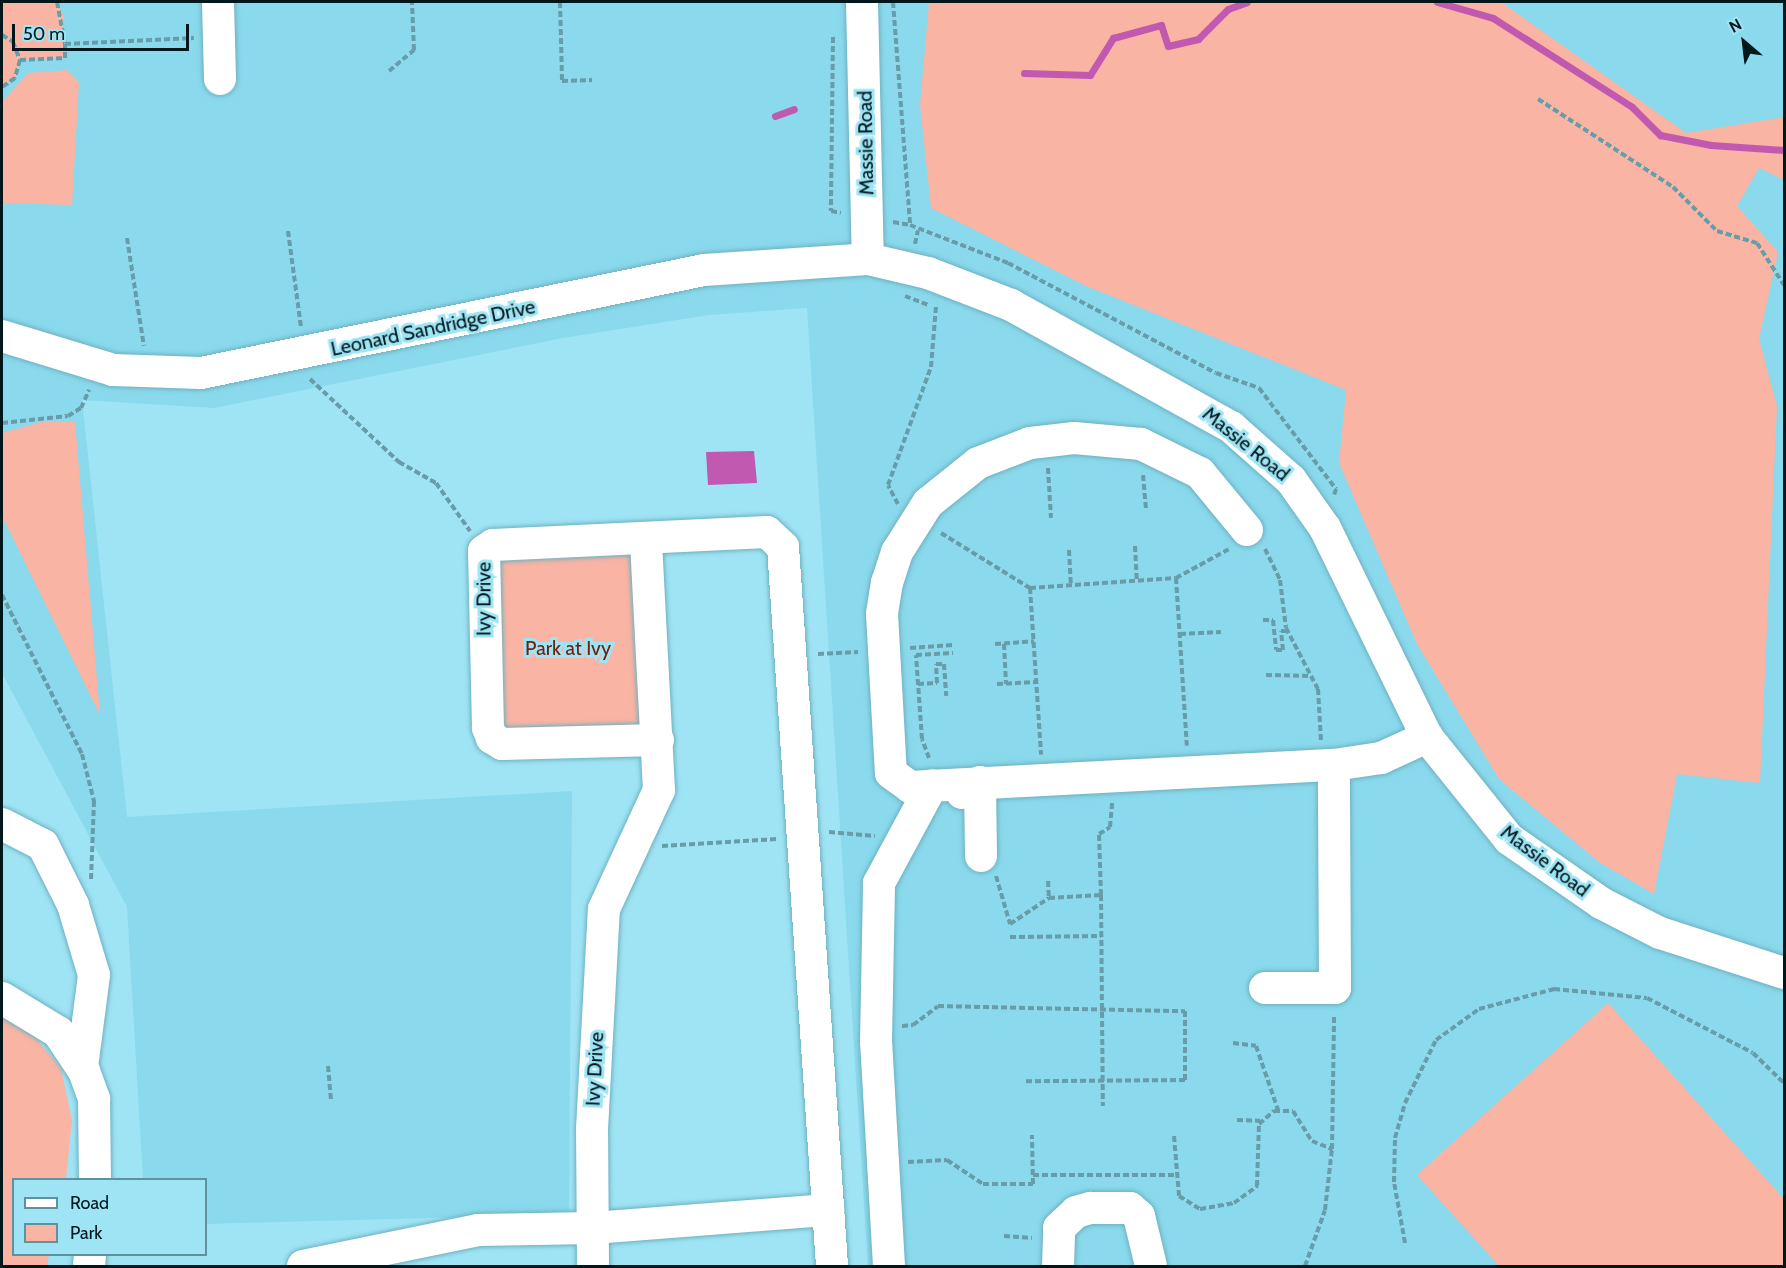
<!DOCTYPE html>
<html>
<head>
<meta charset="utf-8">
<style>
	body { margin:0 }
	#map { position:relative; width:1786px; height:1268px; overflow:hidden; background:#9fe4f4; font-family:Cabin,sans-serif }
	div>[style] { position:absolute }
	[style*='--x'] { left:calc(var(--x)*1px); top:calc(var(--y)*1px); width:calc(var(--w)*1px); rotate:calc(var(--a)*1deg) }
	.built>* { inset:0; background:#8ad9ec }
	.green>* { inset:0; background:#f9b4a3 }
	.water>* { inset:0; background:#c059af }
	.stream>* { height:7px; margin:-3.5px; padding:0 3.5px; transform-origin:3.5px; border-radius:3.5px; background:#c059af }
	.path>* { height:4px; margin-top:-2px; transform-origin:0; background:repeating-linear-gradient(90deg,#679ca8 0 6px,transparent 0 9px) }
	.roads { filter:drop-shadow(0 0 2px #6eb1c1) drop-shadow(0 0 2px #6eb1c1) }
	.minor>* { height:32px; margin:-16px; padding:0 16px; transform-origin:16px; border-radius:16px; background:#fff }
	span { translate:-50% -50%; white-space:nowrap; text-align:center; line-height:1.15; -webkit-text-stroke:6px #9fe4f4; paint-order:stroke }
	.street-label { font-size:20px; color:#00171c }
	.park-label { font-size:20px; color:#71200d }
	.frame { position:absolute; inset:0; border:3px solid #00171c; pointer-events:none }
	.legend { position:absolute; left:12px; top:1178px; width:195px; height:78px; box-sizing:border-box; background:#9fe4f4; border:2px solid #5f929e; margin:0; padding:8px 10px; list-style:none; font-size:18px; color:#00171c }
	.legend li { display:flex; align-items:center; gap:12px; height:30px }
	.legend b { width:30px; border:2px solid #5f929e }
	.north { position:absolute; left:1714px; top:12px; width:60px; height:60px; -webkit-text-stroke:4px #9fe4f4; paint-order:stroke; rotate:332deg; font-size:16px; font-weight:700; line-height:24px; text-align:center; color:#00171c }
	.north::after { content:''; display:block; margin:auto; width:21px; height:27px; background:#00171c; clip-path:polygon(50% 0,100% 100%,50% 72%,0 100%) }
	.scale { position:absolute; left:12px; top:24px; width:177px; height:27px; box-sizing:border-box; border:3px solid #00171c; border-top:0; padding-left:8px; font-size:18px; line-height:21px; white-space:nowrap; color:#00171c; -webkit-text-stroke:4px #9fe4f4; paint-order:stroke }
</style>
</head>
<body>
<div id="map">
	<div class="built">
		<div style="clip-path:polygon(2px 2px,1784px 2px,1784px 1266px,868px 1266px,807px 308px,709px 315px,563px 338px,214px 408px,82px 400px,127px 817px,572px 791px,569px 1214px,206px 1224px,206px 1180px,143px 1179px,127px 907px,2px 673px)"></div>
	</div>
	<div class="green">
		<div style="clip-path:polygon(2px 2px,57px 2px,63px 14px,65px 58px,21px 60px,15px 78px,2px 87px)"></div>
		<div style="clip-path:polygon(929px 2px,1501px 2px,1686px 133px,1784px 117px,1784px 180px,1759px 168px,1737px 206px,1778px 252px,1759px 339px,1777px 406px,1760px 783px,1677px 774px,1654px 894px,1599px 862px,1499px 779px,1417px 644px,1339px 463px,1346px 390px,1086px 286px,931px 208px,920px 105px)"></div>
		<div style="clip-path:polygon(67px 70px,79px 83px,72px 205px,2px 203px,2px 102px,28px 73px)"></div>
		<div style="clip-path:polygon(45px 421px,75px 422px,100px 715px,2px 516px,2px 433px)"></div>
		<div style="clip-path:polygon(638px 545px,654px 735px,494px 736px,495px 551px)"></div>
		<div style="clip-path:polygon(1608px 1003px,1784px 1199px,1784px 1266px,1499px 1266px,1417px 1175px)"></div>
		<div style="clip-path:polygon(2px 1016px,28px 1029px,61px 1068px,72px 1120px,66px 1179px,14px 1180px,14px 1254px,49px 1255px,47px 1266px,2px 1266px)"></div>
	</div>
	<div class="water">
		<div style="clip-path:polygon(754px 451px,757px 483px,708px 485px,706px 452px)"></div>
	</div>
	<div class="stream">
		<div style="--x:1437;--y:2;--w:58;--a:15.9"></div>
		<div style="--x:1493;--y:18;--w:165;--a:32.6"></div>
		<div style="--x:1632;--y:107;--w:40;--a:45"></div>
		<div style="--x:1660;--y:135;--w:52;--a:11.1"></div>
		<div style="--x:1711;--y:145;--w:73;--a:3.9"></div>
		<div style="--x:1024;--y:73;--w:66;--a:1.7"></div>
		<div style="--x:1090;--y:75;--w:44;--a:-58.1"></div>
		<div style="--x:1113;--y:38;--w:50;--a:-15.2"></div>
		<div style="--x:1161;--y:25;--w:22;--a:72"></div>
		<div style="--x:1168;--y:46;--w:31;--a:-13"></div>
		<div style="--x:1198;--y:39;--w:42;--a:-45"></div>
		<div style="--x:1228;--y:9;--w:20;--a:-20"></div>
		<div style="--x:775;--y:116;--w:20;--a:-20"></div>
	</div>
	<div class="path">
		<div style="--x:57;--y:2;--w:43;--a:79.2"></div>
		<div style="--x:65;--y:44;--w:129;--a:-2.7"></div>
		<div style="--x:560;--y:2;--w:79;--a:88.5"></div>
		<div style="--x:562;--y:81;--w:30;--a:-2"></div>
		<div style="--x:893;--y:2;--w:224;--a:85.6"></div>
		<div style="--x:910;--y:225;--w:105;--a:21.2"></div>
		<div style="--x:1008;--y:263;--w:235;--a:27.9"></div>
		<div style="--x:1216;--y:373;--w:46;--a:19.2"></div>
		<div style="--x:1259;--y:388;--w:127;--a:52.7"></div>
		<div style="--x:1336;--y:489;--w:6;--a:108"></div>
		<div style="--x:2;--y:35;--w:13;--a:32"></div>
		<div style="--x:13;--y:42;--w:19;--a:69"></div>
		<div style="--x:20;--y:60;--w:19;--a:106"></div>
		<div style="--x:15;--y:78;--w:16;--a:145"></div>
		<div style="--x:833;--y:37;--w:174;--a:90.7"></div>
		<div style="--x:831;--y:211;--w:10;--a:11"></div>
		<div style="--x:20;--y:60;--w:45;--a:-2.5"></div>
		<div style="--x:65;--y:58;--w:14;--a:-90"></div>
		<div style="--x:389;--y:71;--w:33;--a:-40"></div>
		<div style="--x:414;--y:50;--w:48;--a:-92.4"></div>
		<div style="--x:1538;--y:99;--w:161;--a:33.1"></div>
		<div style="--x:1673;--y:187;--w:62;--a:45"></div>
		<div style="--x:1717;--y:231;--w:42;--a:16.7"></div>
		<div style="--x:1757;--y:243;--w:50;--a:57.3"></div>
		<div style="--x:893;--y:222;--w:17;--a:10"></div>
		<div style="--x:288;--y:231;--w:97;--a:82.3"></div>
		<div style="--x:127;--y:238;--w:109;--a:81.1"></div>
		<div style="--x:915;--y:244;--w:14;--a:-78"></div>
		<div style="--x:905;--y:296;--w:26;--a:21"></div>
		<div style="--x:310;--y:379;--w:122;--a:43"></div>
		<div style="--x:399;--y:462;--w:43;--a:29.6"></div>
		<div style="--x:436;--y:483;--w:59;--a:54.7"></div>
		<div style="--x:2;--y:423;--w:66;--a:-6.1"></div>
		<div style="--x:68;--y:416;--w:15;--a:-32"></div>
		<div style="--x:81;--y:408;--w:20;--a:-66"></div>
		<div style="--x:1048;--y:468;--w:50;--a:86.6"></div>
		<div style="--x:1143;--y:475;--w:35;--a:85"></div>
		<div style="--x:898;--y:504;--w:21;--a:-118"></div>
		<div style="--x:888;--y:485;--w:126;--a:-70"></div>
		<div style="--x:931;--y:367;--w:61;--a:-85.3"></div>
		<div style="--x:941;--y:533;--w:105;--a:31.7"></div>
		<div style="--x:1030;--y:588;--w:146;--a:-3.9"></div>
		<div style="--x:1176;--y:578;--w:168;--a:86.3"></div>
		<div style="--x:1135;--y:546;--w:35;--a:87"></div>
		<div style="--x:1265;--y:549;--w:34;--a:64"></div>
		<div style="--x:1280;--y:580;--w:48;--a:82.9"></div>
		<div style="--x:1286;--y:628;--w:54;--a:62.5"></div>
		<div style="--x:1069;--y:550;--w:35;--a:87"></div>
		<div style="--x:1176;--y:578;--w:60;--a:-28.7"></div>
		<div style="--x:1030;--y:588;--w:167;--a:86.2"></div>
		<div style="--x:2;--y:595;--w:178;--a:63.3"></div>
		<div style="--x:82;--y:754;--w:49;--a:75.7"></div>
		<div style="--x:94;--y:801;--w:79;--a:92.2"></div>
		<div style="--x:1263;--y:620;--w:10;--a:0"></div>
		<div style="--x:1273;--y:620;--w:30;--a:84"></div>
		<div style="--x:1276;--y:650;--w:7;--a:0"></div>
		<div style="--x:1283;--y:650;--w:19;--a:-96"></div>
		<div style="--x:1281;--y:631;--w:7;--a:0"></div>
		<div style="--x:1180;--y:634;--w:41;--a:-2.8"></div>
		<div style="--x:995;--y:644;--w:39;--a:-4"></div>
		<div style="--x:1004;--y:644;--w:40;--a:87.1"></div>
		<div style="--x:910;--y:648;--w:43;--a:-4"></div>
		<div style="--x:818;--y:654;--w:40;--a:-2.9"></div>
		<div style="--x:1266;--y:675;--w:45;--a:1.3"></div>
		<div style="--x:1311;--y:676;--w:15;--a:62"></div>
		<div style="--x:1318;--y:689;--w:52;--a:86.7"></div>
		<div style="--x:918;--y:684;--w:19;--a:-3"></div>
		<div style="--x:937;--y:683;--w:19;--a:-93"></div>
		<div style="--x:936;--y:664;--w:8;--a:0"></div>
		<div style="--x:944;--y:664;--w:32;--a:86"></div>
		<div style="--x:997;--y:684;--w:40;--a:-2.9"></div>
		<div style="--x:929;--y:758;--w:20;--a:-110"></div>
		<div style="--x:922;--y:739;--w:84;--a:-94.1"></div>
		<div style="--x:916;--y:655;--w:37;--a:-3"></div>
		<div style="--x:829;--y:832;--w:46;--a:5"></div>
		<div style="--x:662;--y:846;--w:115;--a:-3.5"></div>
		<div style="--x:996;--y:876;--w:50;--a:73.7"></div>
		<div style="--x:1010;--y:924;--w:47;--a:-33.7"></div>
		<div style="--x:1049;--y:898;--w:52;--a:-3.3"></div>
		<div style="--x:1101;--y:895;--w:61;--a:-91.9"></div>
		<div style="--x:1099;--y:834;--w:13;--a:-32"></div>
		<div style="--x:1110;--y:827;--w:25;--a:-85"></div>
		<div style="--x:1048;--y:881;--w:17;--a:87"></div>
		<div style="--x:1101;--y:895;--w:211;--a:89.5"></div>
		<div style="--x:1010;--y:937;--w:91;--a:-0.6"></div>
		<div style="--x:902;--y:1026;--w:11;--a:-5"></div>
		<div style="--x:913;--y:1025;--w:31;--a:-37"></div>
		<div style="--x:938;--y:1006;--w:247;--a:1.2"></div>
		<div style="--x:1185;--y:1011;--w:69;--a:90"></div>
		<div style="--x:1185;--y:1080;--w:162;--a:179.6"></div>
		<div style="--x:1233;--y:1043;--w:23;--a:7"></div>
		<div style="--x:1256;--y:1046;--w:68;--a:71"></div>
		<div style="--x:328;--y:1066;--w:34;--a:85"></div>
		<div style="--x:1237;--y:1120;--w:23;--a:2"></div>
		<div style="--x:1174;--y:1136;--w:60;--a:85.2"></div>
		<div style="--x:1179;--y:1196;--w:25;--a:32"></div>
		<div style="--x:1200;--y:1209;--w:35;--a:-10"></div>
		<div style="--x:1234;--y:1203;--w:29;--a:-36"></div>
		<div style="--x:1257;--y:1186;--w:62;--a:-88.2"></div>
		<div style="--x:1259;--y:1124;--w:20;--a:-41"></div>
		<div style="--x:1274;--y:1111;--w:19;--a:0"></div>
		<div style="--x:1293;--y:1111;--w:36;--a:58"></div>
		<div style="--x:1312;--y:1141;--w:22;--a:22"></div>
		<div style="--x:908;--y:1162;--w:39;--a:-3"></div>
		<div style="--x:947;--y:1160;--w:43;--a:33.7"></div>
		<div style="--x:983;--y:1184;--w:50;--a:0"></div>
		<div style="--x:1033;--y:1184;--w:49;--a:-91.2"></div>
		<div style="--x:1033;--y:1175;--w:141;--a:0"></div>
		<div style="--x:1004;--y:1236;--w:28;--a:4"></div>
		<div style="--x:1405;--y:1243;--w:62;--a:-100.2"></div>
		<div style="--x:1394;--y:1182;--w:44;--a:-88.7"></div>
		<div style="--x:1395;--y:1138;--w:36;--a:-74"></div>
		<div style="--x:1405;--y:1103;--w:70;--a:-63.8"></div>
		<div style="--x:1436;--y:1040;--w:53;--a:-35.8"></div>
		<div style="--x:1479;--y:1009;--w:78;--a:-14.9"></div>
		<div style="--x:1554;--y:989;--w:93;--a:5.5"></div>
		<div style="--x:1647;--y:998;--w:119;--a:27.4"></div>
		<div style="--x:1753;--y:1053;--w:43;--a:44.1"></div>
		<div style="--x:1305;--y:1266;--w:59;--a:-70.3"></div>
		<div style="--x:1325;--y:1210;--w:61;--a:-83.5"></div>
		<div style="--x:1332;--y:1149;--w:134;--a:-89.1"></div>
	</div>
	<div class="roads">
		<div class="minor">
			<div style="--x:218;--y:2;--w:77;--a:88.5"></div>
			<div style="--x:862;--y:2;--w:257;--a:88.7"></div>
			<div style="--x:2;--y:336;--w:116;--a:17"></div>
			<div style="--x:113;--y:370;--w:88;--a:2"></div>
			<div style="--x:201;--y:373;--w:513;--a:-11.57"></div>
			<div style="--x:704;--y:270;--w:164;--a:-3.8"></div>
			<div style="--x:868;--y:259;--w:62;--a:13.1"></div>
			<div style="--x:928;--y:273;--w:89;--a:21.1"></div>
			<div style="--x:1011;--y:305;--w:252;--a:29"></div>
			<div style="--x:1231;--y:427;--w:80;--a:41.5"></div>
			<div style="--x:1291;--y:480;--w:59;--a:54.7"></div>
			<div style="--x:1325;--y:528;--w:233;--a:64"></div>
			<div style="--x:1427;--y:737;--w:131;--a:51.2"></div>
			<div style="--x:1509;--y:839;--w:112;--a:34.8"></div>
			<div style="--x:1601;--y:903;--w:66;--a:27"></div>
			<div style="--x:1660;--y:933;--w:130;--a:17.9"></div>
			<div style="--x:1247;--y:530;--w:74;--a:-129.5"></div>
			<div style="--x:1200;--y:473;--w:66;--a:-153.8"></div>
			<div style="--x:1141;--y:444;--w:67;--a:-174.9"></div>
			<div style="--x:1074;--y:438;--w:44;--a:173.5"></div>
			<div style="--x:1030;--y:443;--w:56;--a:159"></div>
			<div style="--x:978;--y:463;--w:64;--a:141.3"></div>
			<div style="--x:928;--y:503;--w:58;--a:122.3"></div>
			<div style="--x:897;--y:552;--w:32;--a:108"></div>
			<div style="--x:887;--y:582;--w:32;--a:99"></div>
			<div style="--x:882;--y:614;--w:159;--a:86.8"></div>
			<div style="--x:891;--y:773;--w:24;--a:36"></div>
			<div style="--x:910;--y:787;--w:425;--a:-3"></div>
			<div style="--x:1334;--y:765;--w:48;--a:-8.5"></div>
			<div style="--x:1381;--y:758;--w:51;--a:-24.5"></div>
			<div style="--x:658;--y:740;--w:156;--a:178.5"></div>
			<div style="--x:502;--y:744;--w:12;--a:-149"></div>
			<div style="--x:492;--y:738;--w:11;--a:-112"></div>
			<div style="--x:488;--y:728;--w:177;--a:-91.3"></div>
			<div style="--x:484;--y:551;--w:11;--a:-34"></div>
			<div style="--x:493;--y:545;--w:274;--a:-2.7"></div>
			<div style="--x:767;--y:532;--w:22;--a:43"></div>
			<div style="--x:783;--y:547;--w:721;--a:86.1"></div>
			<div style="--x:962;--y:793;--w:21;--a:-31"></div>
			<div style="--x:980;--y:782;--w:74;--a:89.2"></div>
			<div style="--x:2;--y:824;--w:46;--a:27.1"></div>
			<div style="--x:43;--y:845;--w:67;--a:63.4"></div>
			<div style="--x:73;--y:905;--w:73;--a:73.3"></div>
			<div style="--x:94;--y:975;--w:93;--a:97.4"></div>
			<div style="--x:1265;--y:988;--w:70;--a:0"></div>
			<div style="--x:1335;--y:988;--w:223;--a:-90.3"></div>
			<div style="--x:2;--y:998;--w:66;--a:31.3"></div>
			<div style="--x:58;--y:1032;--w:47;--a:56.3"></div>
			<div style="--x:84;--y:1071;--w:30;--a:70"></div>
			<div style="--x:94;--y:1099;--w:81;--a:89.3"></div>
			<div style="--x:89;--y:1266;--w:12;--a:-85"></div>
			<div style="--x:303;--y:1266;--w:179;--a:-11.6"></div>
			<div style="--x:478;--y:1230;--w:115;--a:-1"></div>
			<div style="--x:593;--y:1228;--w:236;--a:-4.4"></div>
			<div style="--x:593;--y:1266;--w:137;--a:-90.4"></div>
			<div style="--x:592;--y:1129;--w:220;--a:-86.9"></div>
			<div style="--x:604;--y:909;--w:131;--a:-65.2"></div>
			<div style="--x:659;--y:790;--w:252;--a:-93"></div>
			<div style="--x:889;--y:1266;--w:224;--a:-93.3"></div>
			<div style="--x:876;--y:1042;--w:159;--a:-88.9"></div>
			<div style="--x:879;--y:883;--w:111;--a:-61.6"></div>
			<div style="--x:1058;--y:1266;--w:38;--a:-88"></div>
			<div style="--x:1059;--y:1228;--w:23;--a:-43"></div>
			<div style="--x:1076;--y:1212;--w:15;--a:-16"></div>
			<div style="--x:1090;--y:1208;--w:40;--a:0"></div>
			<div style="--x:1130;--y:1208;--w:12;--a:42"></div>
			<div style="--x:1139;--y:1216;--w:51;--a:76.5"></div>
		</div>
	</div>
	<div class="street-label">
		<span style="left:866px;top:143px;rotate:-91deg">Massie Road</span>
		<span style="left:433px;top:328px;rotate:-12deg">Leonard Sandridge Drive</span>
		<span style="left:1246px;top:444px;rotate:39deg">Massie Road</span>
		<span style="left:484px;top:599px;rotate:-90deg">Ivy Drive</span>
		<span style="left:1545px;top:861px;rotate:37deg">Massie Road</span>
		<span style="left:595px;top:1069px;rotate:-87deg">Ivy Drive</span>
	</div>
	<div class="park-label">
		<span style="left:568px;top:648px">Park at Ivy</span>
	</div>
	<div class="frame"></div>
	<ul class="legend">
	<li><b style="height:8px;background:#fff"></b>Road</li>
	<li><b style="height:16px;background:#f9b4a3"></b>Park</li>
	</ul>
	<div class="north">N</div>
	<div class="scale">50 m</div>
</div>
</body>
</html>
